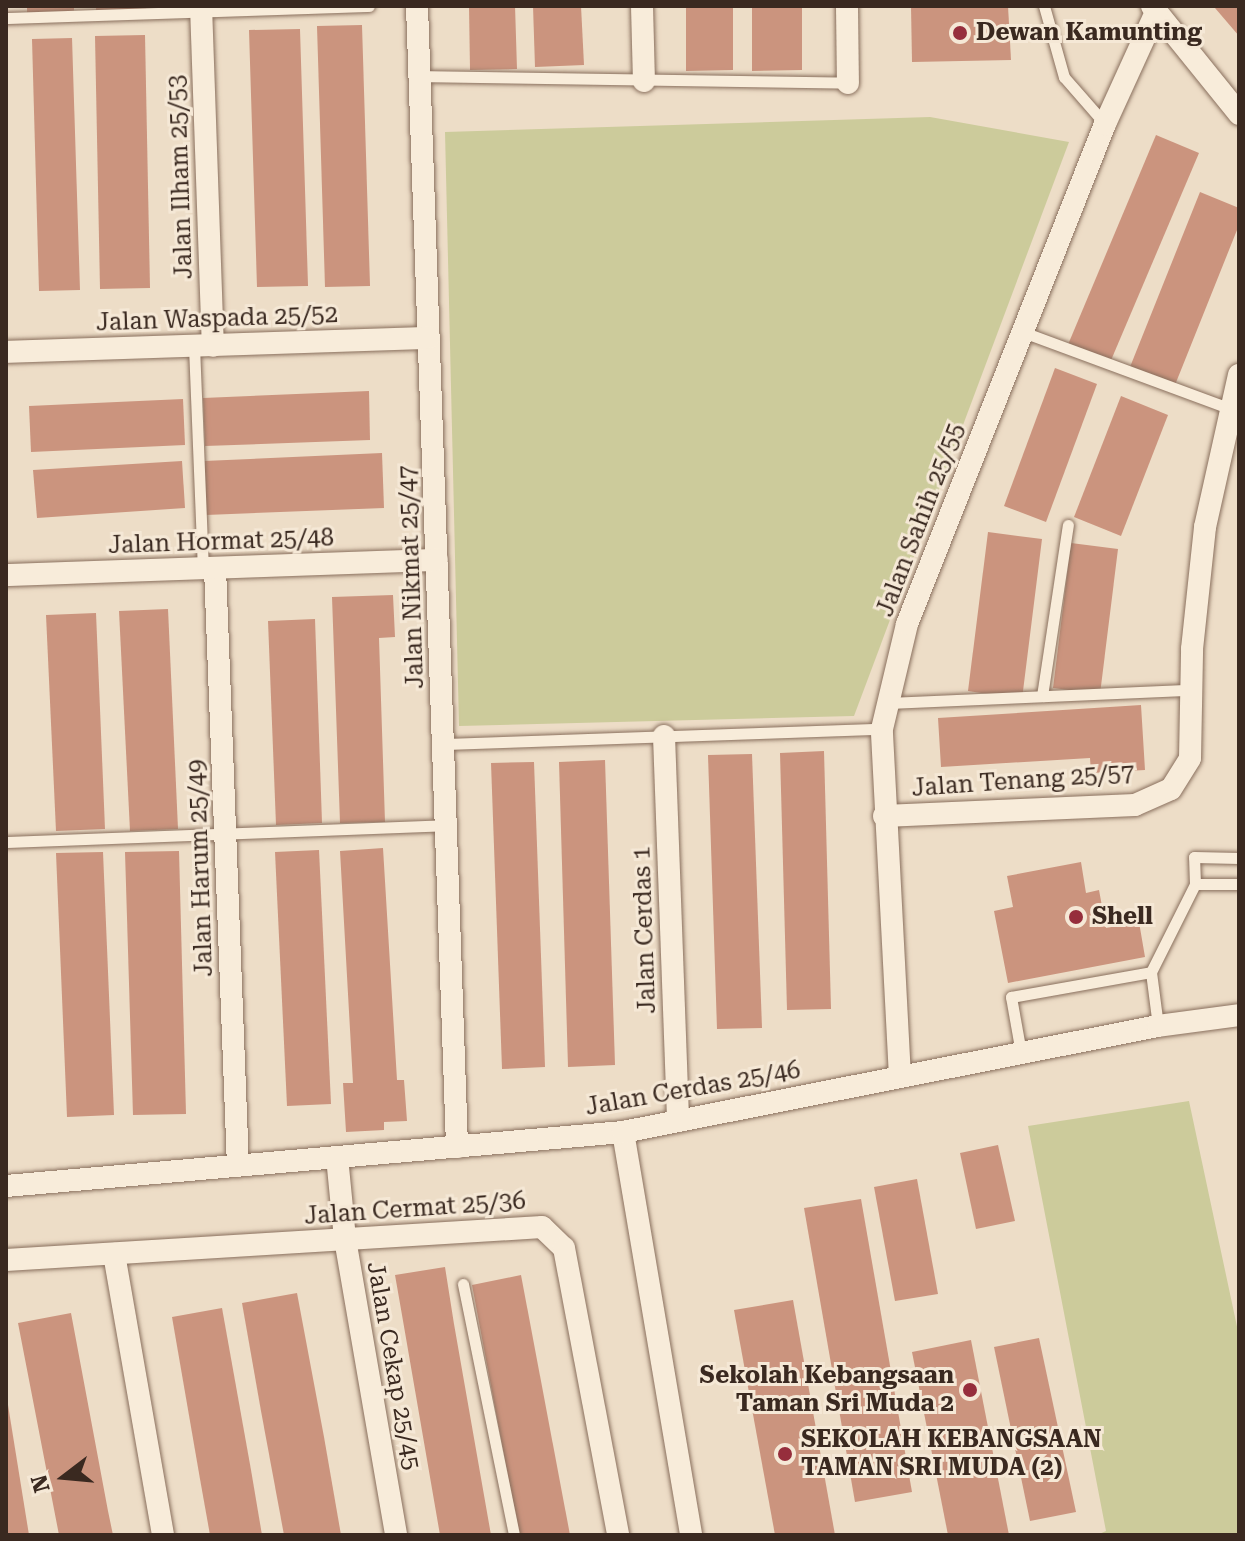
<!DOCTYPE html>
<html>
<head>
<meta charset="utf-8">
<style>
	body { margin:0 }
	#map { position:relative; width:1245px; height:1541px; overflow:hidden; background:#edddc7; font-family:"Roboto Serif",serif }
	div>[style] { position:absolute }
	[style*='--x'] { left:calc(var(--x)*1px); top:calc(var(--y)*1px); width:calc(var(--w)*1px); rotate:calc(var(--a)*1deg) }
	.green>* { inset:0; background:#cccb9b }
	.building>* { inset:0; background:#cb947e }
	.roads { filter:drop-shadow(0 0 2px #896f5d) drop-shadow(0 0 2px #896f5d) }
	.lane>* { height:11px; margin:-5.5px; padding:0 5.5px; transform-origin:5.5px; border-radius:5.5px; background:#f8ecda }
	.street>* { height:22px; margin:-11px; padding:0 11px; transform-origin:11px; border-radius:11px; background:#f8ecda }
	.dots>* { width:22px; height:22px; translate:-50% -50%; box-sizing:border-box; border:4px solid #f5e8d6; border-radius:50% }
	span { translate:-50% -50%; white-space:nowrap; text-align:center; line-height:1.15; -webkit-text-stroke:6px #f5e8d6; paint-order:stroke }
	.poi-label { font-size:24px; color:#3a2920; font-weight:700 }
	.left { translate:0 -50%; text-align:left }
	.right { translate:-100% -50%; text-align:right }
	.street-label { font-size:24px; color:#3a2920 }
	.frame { position:absolute; inset:0; border:8px solid #3a2920; pointer-events:none }
	.north { position:absolute; left:24px; top:1437px; width:80px; height:80px; -webkit-text-stroke:6px #f5e8d6; paint-order:stroke; rotate:254deg; font-size:22px; font-weight:700; line-height:32px; text-align:center; color:#3a2920 }
	.north::after { content:''; display:block; margin:auto; width:28px; height:36px; background:#3a2920; clip-path:polygon(50% 0,100% 100%,50% 72%,0 100%) }
</style>
</head>
<body>
<div id="map">
	<div class="green">
		<div style="clip-path:polygon(930px 117px,1069px 142px,854px 716px,459px 726px,445px 132px)"></div>
		<div style="clip-path:polygon(1189px 1101px,1239px 1336px,1239px 1535px,1097px 1535px,1106px 1531px,1028px 1126px)"></div>
	</div>
	<div class="building">
		<div style="clip-path:polygon(27px 6px,74px 6px,74px 15px,27px 16px)"></div>
		<div style="clip-path:polygon(96px 6px,146px 6px,146px 10px,96px 13px)"></div>
		<div style="clip-path:polygon(469px 6px,515px 6px,517px 69px,470px 70px)"></div>
		<div style="clip-path:polygon(533px 6px,581px 6px,584px 65px,535px 67px)"></div>
		<div style="clip-path:polygon(686px 6px,733px 6px,733px 70px,686px 71px)"></div>
		<div style="clip-path:polygon(752px 6px,802px 6px,802px 70px,752px 71px)"></div>
		<div style="clip-path:polygon(911px 6px,1008px 6px,1011px 60px,912px 62px)"></div>
		<div style="clip-path:polygon(1214px 6px,1239px 6px,1239px 36px,1215px 8px)"></div>
		<div style="clip-path:polygon(362px 25px,370px 286px,325px 287px,317px 26px)"></div>
		<div style="clip-path:polygon(300px 29px,308px 286px,257px 287px,249px 30px)"></div>
		<div style="clip-path:polygon(145px 35px,150px 288px,100px 289px,95px 36px)"></div>
		<div style="clip-path:polygon(72px 38px,80px 290px,39px 291px,32px 39px)"></div>
		<div style="clip-path:polygon(1156px 135px,1199px 153px,1109px 365px,1067px 347px)"></div>
		<div style="clip-path:polygon(1200px 192px,1239px 208px,1239px 225px,1173px 390px,1128px 372px)"></div>
		<div style="clip-path:polygon(1055px 368px,1097px 384px,1046px 522px,1004px 506px)"></div>
		<div style="clip-path:polygon(369px 391px,370px 440px,205px 446px,203px 398px)"></div>
		<div style="clip-path:polygon(1121px 396px,1168px 415px,1121px 536px,1074px 517px)"></div>
		<div style="clip-path:polygon(183px 399px,185px 445px,31px 452px,29px 406px)"></div>
		<div style="clip-path:polygon(382px 453px,384px 508px,206px 515px,204px 461px)"></div>
		<div style="clip-path:polygon(182px 461px,185px 508px,37px 518px,33px 470px)"></div>
		<div style="clip-path:polygon(988px 532px,1042px 539px,1022px 699px,968px 691px)"></div>
		<div style="clip-path:polygon(1071px 543px,1118px 549px,1100px 694px,1053px 688px)"></div>
		<div style="clip-path:polygon(393px 595px,395px 637px,379px 638px,385px 822px,340px 823px,332px 597px)"></div>
		<div style="clip-path:polygon(168px 609px,178px 829px,130px 831px,119px 611px)"></div>
		<div style="clip-path:polygon(96px 613px,105px 829px,56px 831px,46px 615px)"></div>
		<div style="clip-path:polygon(315px 619px,322px 823px,276px 825px,268px 621px)"></div>
		<div style="clip-path:polygon(1141px 705px,1145px 770px,1091px 773px,1090px 758px,941px 767px,938px 718px)"></div>
		<div style="clip-path:polygon(824px 751px,831px 1009px,787px 1010px,780px 753px)"></div>
		<div style="clip-path:polygon(752px 754px,762px 1028px,717px 1029px,708px 755px)"></div>
		<div style="clip-path:polygon(605px 760px,615px 1065px,568px 1067px,559px 762px)"></div>
		<div style="clip-path:polygon(534px 762px,545px 1067px,502px 1069px,491px 763px)"></div>
		<div style="clip-path:polygon(383px 848px,397px 1080px,404px 1080px,407px 1121px,384px 1122px,384px 1130px,346px 1132px,343px 1083px,353px 1083px,340px 851px)"></div>
		<div style="clip-path:polygon(319px 850px,331px 1104px,287px 1106px,275px 852px)"></div>
		<div style="clip-path:polygon(179px 851px,186px 1114px,133px 1115px,125px 852px)"></div>
		<div style="clip-path:polygon(103px 852px,114px 1115px,67px 1117px,56px 853px)"></div>
		<div style="clip-path:polygon(1081px 862px,1086px 893px,1099px 890px,1106px 928px,1139px 922px,1145px 957px,1008px 983px,994px 911px,1013px 907px,1007px 876px)"></div>
		<div style="clip-path:polygon(998px 1145px,1015px 1221px,976px 1229px,960px 1153px)"></div>
		<div style="clip-path:polygon(917px 1179px,938px 1294px,895px 1301px,874px 1187px)"></div>
		<div style="clip-path:polygon(861px 1199px,912px 1492px,855px 1502px,804px 1208px)"></div>
		<div style="clip-path:polygon(445px 1267px,454px 1324px,491px 1535px,440px 1535px,402px 1315px,395px 1275px)"></div>
		<div style="clip-path:polygon(521px 1275px,570px 1535px,519px 1535px,472px 1285px)"></div>
		<div style="clip-path:polygon(297px 1293px,324px 1437px,341px 1535px,284px 1535px,261px 1411px,242px 1303px)"></div>
		<div style="clip-path:polygon(793px 1300px,835px 1535px,775px 1535px,734px 1310px)"></div>
		<div style="clip-path:polygon(222px 1308px,251px 1470px,262px 1535px,210px 1535px,200px 1479px,172px 1317px)"></div>
		<div style="clip-path:polygon(71px 1313px,108px 1511px,113px 1535px,59px 1535px,18px 1323px)"></div>
		<div style="clip-path:polygon(1039px 1338px,1076px 1512px,1030px 1521px,994px 1347px)"></div>
		<div style="clip-path:polygon(971px 1340px,1009px 1535px,948px 1535px,912px 1352px)"></div>
		<div style="clip-path:polygon(6px 1405px,8px 1405px,29px 1535px,6px 1535px)"></div>
	</div>
	<div class="roads">
		<div class="lane">
			<div style="--x:1044;--y:6;--w:74;--a:74.3"></div>
			<div style="--x:1064;--y:77;--w:62;--a:48.9"></div>
			<div style="--x:6;--y:18;--w:363;--a:-1.9"></div>
			<div style="--x:420;--y:76;--w:428;--a:0.9"></div>
			<div style="--x:1023;--y:332;--w:219;--a:20.3"></div>
			<div style="--x:194;--y:346;--w:222;--a:87.7"></div>
			<div style="--x:1042;--y:696;--w:173;--a:-81.4"></div>
			<div style="--x:888;--y:703;--w:303;--a:-2.5"></div>
			<div style="--x:444;--y:744;--w:438;--a:-2"></div>
			<div style="--x:6;--y:842;--w:440;--a:-2.2"></div>
			<div style="--x:1195;--y:884;--w:44;--a:0"></div>
			<div style="--x:1158;--y:1026;--w:54;--a:-97.4"></div>
			<div style="--x:1151;--y:972;--w:98;--a:-63.4"></div>
			<div style="--x:1195;--y:884;--w:27;--a:-92"></div>
			<div style="--x:1194;--y:857;--w:45;--a:1.3"></div>
			<div style="--x:1021;--y:1053;--w:57;--a:-100.1"></div>
			<div style="--x:1011;--y:997;--w:142;--a:-10.1"></div>
			<div style="--x:463;--y:1284;--w:256;--a:78.5"></div>
		</div>
		<div class="street">
			<div style="--x:201;--y:6;--w:340;--a:88"></div>
			<div style="--x:417;--y:6;--w:1142;--a:87.99"></div>
			<div style="--x:642;--y:6;--w:75;--a:88.5"></div>
			<div style="--x:847;--y:6;--w:77;--a:89.3"></div>
			<div style="--x:1152;--y:6;--w:139;--a:51.1"></div>
			<div style="--x:6;--y:352;--w:423;--a:-1.9"></div>
			<div style="--x:215;--y:568;--w:598;--a:87.8"></div>
			<div style="--x:6;--y:575;--w:431;--a:-2"></div>
			<div style="--x:664;--y:736;--w:385;--a:87.9"></div>
			<div style="--x:884;--y:816;--w:251;--a:-2.5"></div>
			<div style="--x:1135;--y:805;--w:39;--a:-24"></div>
			<div style="--x:1171;--y:789;--w:36;--a:-58"></div>
			<div style="--x:1190;--y:758;--w:109;--a:-88.9"></div>
			<div style="--x:1192;--y:649;--w:123;--a:-83.9"></div>
			<div style="--x:1205;--y:527;--w:156;--a:-77.4"></div>
			<div style="--x:900;--y:1077;--w:348;--a:-93"></div>
			<div style="--x:882;--y:729;--w:108;--a:-76.6"></div>
			<div style="--x:907;--y:624;--w:538;--a:-68.4"></div>
			<div style="--x:1105;--y:124;--w:123;--a:-65.5"></div>
			<div style="--x:623;--y:1132;--w:409;--a:80.4"></div>
			<div style="--x:337;--y:1157;--w:82;--a:84.4"></div>
			<div style="--x:345;--y:1239;--w:300;--a:80.2"></div>
			<div style="--x:6;--y:1186;--w:619;--a:-5"></div>
			<div style="--x:623;--y:1132;--w:545;--a:-11.21"></div>
			<div style="--x:1158;--y:1026;--w:82;--a:-7.7"></div>
			<div style="--x:114;--y:1254;--w:285;--a:80.1"></div>
			<div style="--x:6;--y:1260;--w:537;--a:-3.52"></div>
			<div style="--x:542;--y:1227;--w:30;--a:44"></div>
			<div style="--x:564;--y:1248;--w:292;--a:79.3"></div>
		</div>
	</div>
	<div class="dots">
		<div style="left:960px;top:33px;background:#962e3c"></div>
		<div style="left:1076px;top:917px;background:#962e3c"></div>
		<div style="left:970px;top:1390px;background:#962e3c"></div>
		<div style="left:785px;top:1454px;background:#962e3c"></div>
	</div>
	<div class="poi-label">
		<span class="left" style="left:976px;top:33px">Dewan Kamunting</span>
		<span class="left" style="left:1092px;top:917px">Shell</span>
		<span class="right" style="left:954px;top:1390px">Sekolah Kebangsaan<br>Taman Sri Muda 2</span>
		<span class="left" style="left:801px;top:1454px">SEKOLAH KEBANGSAAN<br>TAMAN SRI MUDA (2)</span>
	</div>
	<div class="street-label">
		<span style="left:181px;top:177px;rotate:-92deg">Jalan Ilham 25/53</span>
		<span style="left:217px;top:319px;rotate:-2deg">Jalan Waspada 25/52</span>
		<span style="left:921px;top:520px;rotate:-69deg">Jalan Sahih 25/55</span>
		<span style="left:221px;top:542px;rotate:-2deg">Jalan Hormat 25/48</span>
		<span style="left:412px;top:577px;rotate:-92deg">Jalan Nikmat 25/47</span>
		<span style="left:1023px;top:781px;rotate:-4deg">Jalan Tenang 25/57</span>
		<span style="left:201px;top:868px;rotate:-92deg">Jalan Harum 25/49</span>
		<span style="left:645px;top:930px;rotate:-92deg">Jalan Cerdas 1</span>
		<span style="left:693px;top:1089px;rotate:-10deg">Jalan Cerdas 25/46</span>
		<span style="left:415px;top:1209px;rotate:-4deg">Jalan Cermat 25/36</span>
		<span style="left:393px;top:1366px;rotate:80deg">Jalan Cekap 25/45</span>
	</div>
	<div class="frame"></div>
	<div class="north">N</div>
</div>
</body>
</html>
